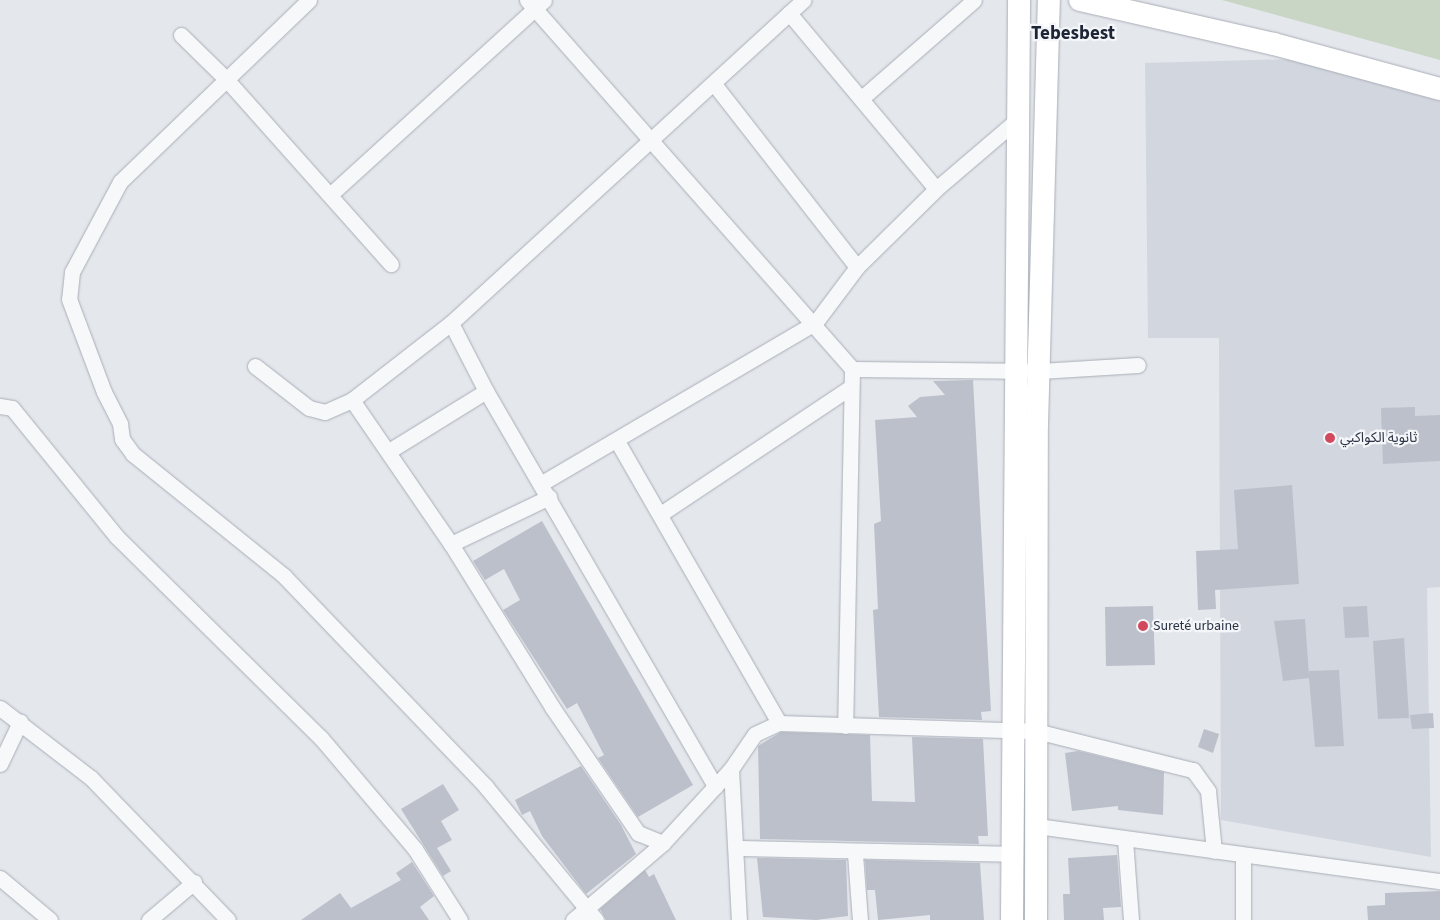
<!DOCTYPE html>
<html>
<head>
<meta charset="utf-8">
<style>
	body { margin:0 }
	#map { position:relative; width:1440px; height:920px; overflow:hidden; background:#e4e7ec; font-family:"Source Sans 3","Noto Sans Arabic",sans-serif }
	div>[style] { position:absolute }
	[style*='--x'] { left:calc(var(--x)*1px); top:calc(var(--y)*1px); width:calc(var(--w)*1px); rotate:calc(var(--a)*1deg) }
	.built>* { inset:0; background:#d2d6de }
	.green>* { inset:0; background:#c9d6c5 }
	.building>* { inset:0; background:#bbc0ca }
	.roads { filter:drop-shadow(0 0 1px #a9aeb7) drop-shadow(0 0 1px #a9aeb7) }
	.street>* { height:15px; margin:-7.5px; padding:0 7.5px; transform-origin:7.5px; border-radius:7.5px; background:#f7f8fa }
	.secondary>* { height:22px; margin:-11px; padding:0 11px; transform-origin:11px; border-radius:11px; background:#fff }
	.dots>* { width:14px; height:14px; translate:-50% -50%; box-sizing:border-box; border:2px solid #f4f6f9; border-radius:50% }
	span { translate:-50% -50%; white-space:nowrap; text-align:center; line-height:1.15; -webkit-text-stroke:4.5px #f4f6f9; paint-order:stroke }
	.poi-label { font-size:14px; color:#2b3445 }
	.left { translate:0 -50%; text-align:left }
	.district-label { font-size:19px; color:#1d2536; font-weight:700 }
</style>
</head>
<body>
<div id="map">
	<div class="built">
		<div style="clip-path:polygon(1294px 59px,1440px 101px,1440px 587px,1427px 588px,1431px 857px,1221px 820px,1219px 338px,1148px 338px,1145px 63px)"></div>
	</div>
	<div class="green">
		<div style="clip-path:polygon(1222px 0,1440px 0,1440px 60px)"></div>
	</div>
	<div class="building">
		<div style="clip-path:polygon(973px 380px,991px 711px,981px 712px,982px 720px,879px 717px,873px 610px,878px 609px,874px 524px,881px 521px,875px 420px,917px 417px,908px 406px,920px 397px,945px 395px,933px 381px)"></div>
		<div style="clip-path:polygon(1415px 407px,1415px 416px,1440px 415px,1440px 461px,1383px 464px,1381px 408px)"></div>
		<div style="clip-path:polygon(1292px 485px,1299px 584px,1215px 590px,1216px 609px,1198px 610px,1196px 551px,1238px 549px,1234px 490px)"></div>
		<div style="clip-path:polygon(542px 521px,693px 785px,638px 817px,598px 758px,604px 755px,577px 703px,567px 709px,503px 610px,520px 600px,504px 569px,485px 580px,473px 561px)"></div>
		<div style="clip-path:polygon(1153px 606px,1155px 665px,1106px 666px,1105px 607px)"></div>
		<div style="clip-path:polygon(1367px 606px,1369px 637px,1345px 638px,1343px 607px)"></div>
		<div style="clip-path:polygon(1305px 619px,1309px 676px,1309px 671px,1339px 670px,1344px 746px,1315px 747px,1309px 678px,1283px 681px,1274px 621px)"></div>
		<div style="clip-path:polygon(1404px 638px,1409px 718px,1378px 719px,1373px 641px)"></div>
		<div style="clip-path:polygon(1433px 713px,1434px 728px,1412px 729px,1410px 715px)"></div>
		<div style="clip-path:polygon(1204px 729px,1219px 734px,1213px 753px,1198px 747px)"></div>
		<div style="clip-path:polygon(781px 732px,870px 735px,872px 801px,915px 802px,912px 737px,983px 739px,988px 836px,978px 836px,979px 844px,760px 839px,758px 746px)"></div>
		<div style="clip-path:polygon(1078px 751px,1164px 772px,1163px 815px,1118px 810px,1118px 806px,1072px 811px,1065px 753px)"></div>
		<div style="clip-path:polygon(581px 766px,621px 825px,636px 854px,586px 894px,542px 836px,530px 811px,522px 815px,515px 800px)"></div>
		<div style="clip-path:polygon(443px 784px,459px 810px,441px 821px,452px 840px,437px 848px,451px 871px,443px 876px,401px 809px)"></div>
		<div style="clip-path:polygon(1117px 855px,1121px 907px,1103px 908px,1104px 920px,1064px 920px,1063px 894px,1070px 894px,1068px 858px)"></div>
		<div style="clip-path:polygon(757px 858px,846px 860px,848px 916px,816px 920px,763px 917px)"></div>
		<div style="clip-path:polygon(865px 860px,980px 863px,984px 920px,930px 920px,930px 915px,878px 920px,875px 890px,867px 890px)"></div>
		<div style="clip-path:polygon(412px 862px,434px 896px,420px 907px,429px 920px,301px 920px,340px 893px,351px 908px,401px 880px,396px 873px)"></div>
		<div style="clip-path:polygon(645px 870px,649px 877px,654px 874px,676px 920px,606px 920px,600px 909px)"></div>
		<div style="clip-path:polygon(1440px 891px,1440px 920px,1368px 920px,1367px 906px,1385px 905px,1385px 893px)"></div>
	</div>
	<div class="roads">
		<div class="street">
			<div style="--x:309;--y:0;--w:262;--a:136.1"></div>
			<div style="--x:120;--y:182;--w:102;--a:118.1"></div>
			<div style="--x:72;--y:272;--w:27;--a:96"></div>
			<div style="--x:69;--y:299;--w:99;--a:69.4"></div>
			<div style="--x:104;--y:392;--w:36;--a:63"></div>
			<div style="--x:120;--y:424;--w:15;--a:82"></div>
			<div style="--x:122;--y:439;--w:19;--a:54"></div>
			<div style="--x:133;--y:454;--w:194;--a:38.9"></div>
			<div style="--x:284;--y:576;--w:292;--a:46.2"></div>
			<div style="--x:486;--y:787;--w:173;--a:50.4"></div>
			<div style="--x:527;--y:0;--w:492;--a:48.6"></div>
			<div style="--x:852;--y:369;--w:357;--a:91.1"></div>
			<div style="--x:789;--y:13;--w:229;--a:50.1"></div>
			<div style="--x:181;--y:35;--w:63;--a:44.4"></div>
			<div style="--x:226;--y:79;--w:248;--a:48.3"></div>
			<div style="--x:714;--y:84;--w:232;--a:52"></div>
			<div style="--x:863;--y:97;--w:147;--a:-41.1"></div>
			<div style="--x:331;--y:194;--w:288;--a:-42.3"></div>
			<div style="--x:451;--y:323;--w:76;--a:62.8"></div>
			<div style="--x:486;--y:391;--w:457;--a:59.9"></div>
			<div style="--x:255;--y:366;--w:68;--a:37.9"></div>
			<div style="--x:309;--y:408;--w:16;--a:14"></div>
			<div style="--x:325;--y:412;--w:30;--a:-24"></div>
			<div style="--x:352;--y:400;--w:125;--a:-37.9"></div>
			<div style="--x:451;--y:323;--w:478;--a:-42.5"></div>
			<div style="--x:852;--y:369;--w:188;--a:0.6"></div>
			<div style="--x:1040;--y:371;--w:98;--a:-3.5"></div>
			<div style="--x:352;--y:400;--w:175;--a:55.5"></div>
			<div style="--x:451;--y:544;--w:192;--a:58.2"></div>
			<div style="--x:552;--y:707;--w:153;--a:55.7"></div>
			<div style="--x:638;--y:833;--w:27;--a:22"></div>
			<div style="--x:0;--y:406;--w:12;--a:9"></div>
			<div style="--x:12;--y:408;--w:166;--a:50.9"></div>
			<div style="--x:117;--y:537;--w:286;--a:44.6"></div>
			<div style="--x:321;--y:738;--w:145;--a:49.7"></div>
			<div style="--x:415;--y:849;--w:84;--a:57.6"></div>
			<div style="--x:617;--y:441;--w:325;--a:60.1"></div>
			<div style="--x:389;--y:451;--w:114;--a:-31.7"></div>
			<div style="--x:542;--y:483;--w:316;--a:-30.4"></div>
			<div style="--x:815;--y:323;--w:70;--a:-53.1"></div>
			<div style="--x:857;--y:267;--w:111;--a:-44.6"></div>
			<div style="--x:936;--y:189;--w:109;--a:-40.5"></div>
			<div style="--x:662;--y:513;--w:227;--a:-33.7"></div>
			<div style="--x:451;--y:544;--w:109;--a:-25.6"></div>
			<div style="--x:0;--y:708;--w:115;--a:37.6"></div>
			<div style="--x:91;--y:778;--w:197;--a:46"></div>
			<div style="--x:0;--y:764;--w:47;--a:-64.5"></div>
			<div style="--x:731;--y:769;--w:151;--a:87"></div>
			<div style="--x:1037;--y:826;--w:407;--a:7.8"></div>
			<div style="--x:1125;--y:840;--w:80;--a:85.7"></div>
			<div style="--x:736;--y:848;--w:277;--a:1.2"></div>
			<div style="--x:855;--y:854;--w:66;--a:85.7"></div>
			<div style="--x:0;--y:878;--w:65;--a:40"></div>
			<div style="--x:149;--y:920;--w:59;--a:-40.2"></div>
			<div style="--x:573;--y:920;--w:118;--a:-40.5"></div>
			<div style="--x:663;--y:843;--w:100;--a:-47.4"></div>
			<div style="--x:731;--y:769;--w:42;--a:-55.6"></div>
			<div style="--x:755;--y:734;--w:26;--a:-25"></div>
			<div style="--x:779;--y:723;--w:257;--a:1.8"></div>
			<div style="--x:1036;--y:731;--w:162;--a:14"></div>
			<div style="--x:1193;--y:770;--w:26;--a:54"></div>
			<div style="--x:1208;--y:791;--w:60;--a:84.3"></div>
			<div style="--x:1243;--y:920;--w:65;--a:-90"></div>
		</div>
		<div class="secondary">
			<div style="--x:1080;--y:0;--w:199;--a:12.8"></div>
			<div style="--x:1274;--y:44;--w:172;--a:15.2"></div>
			<div style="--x:1012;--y:920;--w:920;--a:-89.56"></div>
			<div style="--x:1036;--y:920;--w:495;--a:-89.9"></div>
			<div style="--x:1037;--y:425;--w:425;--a:-88.4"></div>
		</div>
	</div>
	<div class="dots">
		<div style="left:1330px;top:438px;background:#d1495b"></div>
		<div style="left:1143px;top:626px;background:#d1495b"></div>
	</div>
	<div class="poi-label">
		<span class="left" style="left:1340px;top:438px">ثانوية الكواكبي</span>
		<span class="left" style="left:1153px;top:626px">Sureté urbaine</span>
	</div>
	<div class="district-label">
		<span style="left:1073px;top:34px">Tebesbest</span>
	</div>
</div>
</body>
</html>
